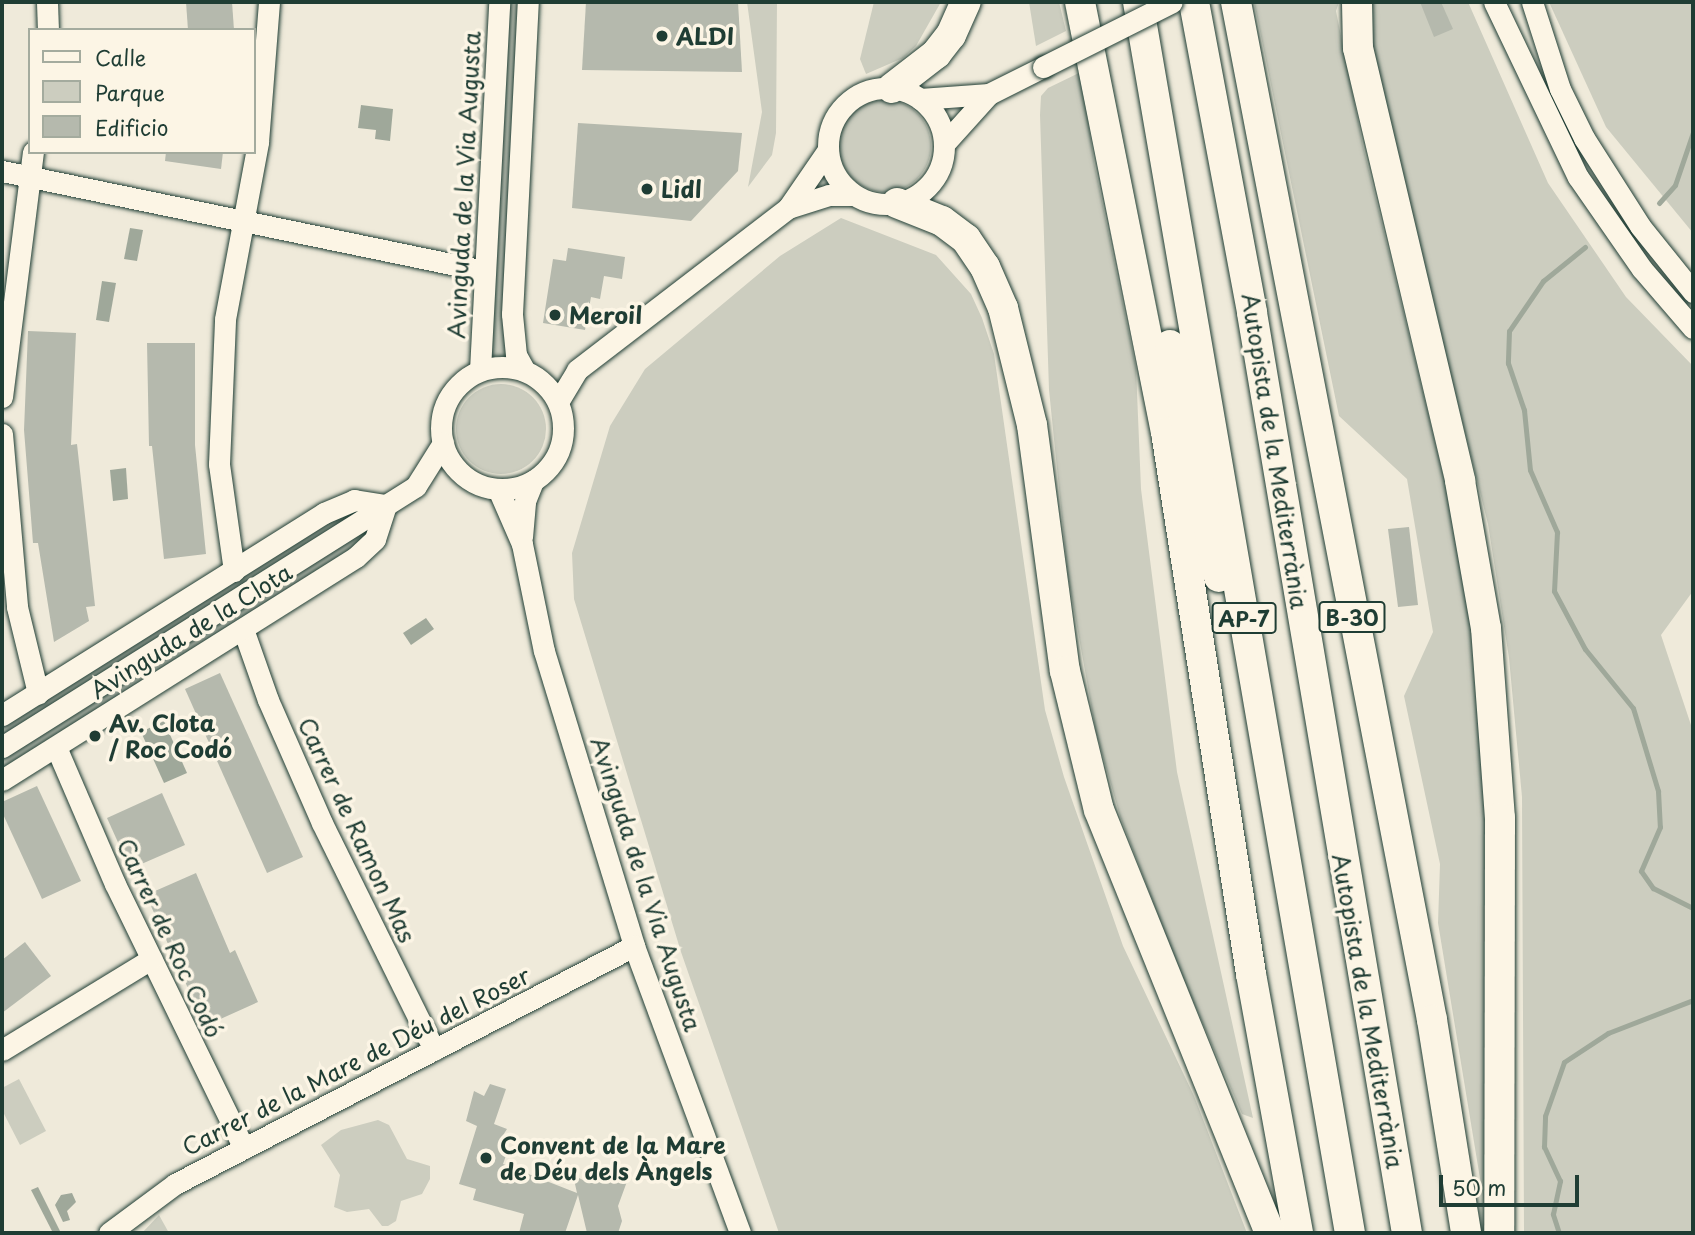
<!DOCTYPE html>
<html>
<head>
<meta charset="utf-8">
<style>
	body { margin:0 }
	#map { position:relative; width:1695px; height:1235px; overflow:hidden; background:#efeada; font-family:"Playpen Sans",sans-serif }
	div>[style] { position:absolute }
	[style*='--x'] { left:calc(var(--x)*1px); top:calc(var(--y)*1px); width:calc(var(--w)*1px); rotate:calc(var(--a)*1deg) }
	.green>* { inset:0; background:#cccdbf }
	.round { border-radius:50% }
	.water>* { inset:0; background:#9fa89a }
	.stream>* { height:5px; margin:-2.5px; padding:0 2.5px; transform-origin:2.5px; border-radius:2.5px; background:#9fa89a }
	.building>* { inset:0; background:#b5b9ad }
	.roads { filter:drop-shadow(0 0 2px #1f3d34) drop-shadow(0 0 2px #1f3d34) }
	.minor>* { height:21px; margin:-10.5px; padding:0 10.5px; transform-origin:10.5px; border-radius:10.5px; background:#fcf5e5 }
	.minor>.ring { margin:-10.5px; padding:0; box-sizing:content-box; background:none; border:21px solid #fcf5e5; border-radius:50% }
	.highway>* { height:30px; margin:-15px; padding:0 15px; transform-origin:15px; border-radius:15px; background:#fcf5e5 }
	.bridges { filter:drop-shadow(0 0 2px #1f3d34) drop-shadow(0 0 2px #1f3d34) }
	.minor-bridge>* { height:21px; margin:-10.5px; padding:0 10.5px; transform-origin:10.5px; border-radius:10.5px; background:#fcf5e5 }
	.dots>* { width:19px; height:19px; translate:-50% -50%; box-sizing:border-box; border:4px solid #fcf5e5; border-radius:50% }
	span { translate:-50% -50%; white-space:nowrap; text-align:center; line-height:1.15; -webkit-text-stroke:7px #fcf5e5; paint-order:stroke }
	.shield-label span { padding:2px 5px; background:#fcf5e5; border:2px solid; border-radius:5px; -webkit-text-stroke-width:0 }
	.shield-label { font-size:21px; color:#1f3d34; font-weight:700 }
	.poi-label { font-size:23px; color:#1f3d34; font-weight:700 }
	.left { translate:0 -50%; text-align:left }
	.street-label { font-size:23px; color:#1f3d34 }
	.frame { position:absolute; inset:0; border:4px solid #1f3d34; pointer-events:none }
	.legend { position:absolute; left:28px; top:28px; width:228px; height:126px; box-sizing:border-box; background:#fcf5e5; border:2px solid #a4ab9e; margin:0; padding:9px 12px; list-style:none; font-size:21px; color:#1f3d34 }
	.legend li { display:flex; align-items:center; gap:14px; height:35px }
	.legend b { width:35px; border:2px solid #a4ab9e }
	.scale { position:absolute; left:1439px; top:1175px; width:140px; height:32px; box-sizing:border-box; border:4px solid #1f3d34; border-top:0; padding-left:9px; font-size:21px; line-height:24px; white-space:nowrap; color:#1f3d34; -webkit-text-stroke:5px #fcf5e5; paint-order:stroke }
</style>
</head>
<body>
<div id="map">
	<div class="green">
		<div style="clip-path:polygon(508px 2px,517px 2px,517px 9px,506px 356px,492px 356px,493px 237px)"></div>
		<div style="clip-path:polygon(747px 2px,777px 2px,776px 133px,772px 155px,748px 187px,762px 112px)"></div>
		<div style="clip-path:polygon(874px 2px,941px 2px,916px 46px,903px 58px,866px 74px,860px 59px)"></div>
		<div style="clip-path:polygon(1029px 2px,1059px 2px,1066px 31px,1036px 46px)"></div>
		<div style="clip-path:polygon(1254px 2px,1339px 2px,1336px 11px,1363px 146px,1461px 549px,1473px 625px,1484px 758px,1488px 1227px,1438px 923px,1440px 864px,1404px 696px,1433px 632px,1407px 479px,1339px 416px)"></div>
		<div style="clip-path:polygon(1372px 2px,1468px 2px,1548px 183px,1626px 297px,1693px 366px,1693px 591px,1661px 635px,1693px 731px,1693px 1233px,1524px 1233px,1522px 797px,1509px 658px,1488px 524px,1365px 33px)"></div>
		<div style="clip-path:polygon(1549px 2px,1693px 2px,1693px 233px,1606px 127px)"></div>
		<div style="clip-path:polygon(1081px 72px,1094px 162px,1136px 368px,1141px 489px,1177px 772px,1253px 1118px,1242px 1114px,1177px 964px,1120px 816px,1096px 732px,1068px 576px,1049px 390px,1040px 115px,1041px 96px,1048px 88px)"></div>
		<div class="round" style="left:839px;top:100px;width:92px;height:92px"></div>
		<div style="clip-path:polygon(841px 218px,936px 255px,971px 294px,982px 318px,994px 354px,1045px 710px,1064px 777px,1123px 946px,1194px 1096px,1247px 1233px,779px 1233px,681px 952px,574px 599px,572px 553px,610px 426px,645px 369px,780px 256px)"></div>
		<div class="round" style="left:456px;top:384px;width:90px;height:90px"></div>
		<div style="clip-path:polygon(416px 486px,356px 557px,2px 780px,2px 715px,324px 513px)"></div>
		<div style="clip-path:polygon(19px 1079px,46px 1131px,20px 1145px,2px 1110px,2px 1088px)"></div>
		<div style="clip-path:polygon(378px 1120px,389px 1125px,407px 1159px,430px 1166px,430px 1179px,422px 1194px,401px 1201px,396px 1221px,388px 1226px,382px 1226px,369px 1209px,347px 1212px,334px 1207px,340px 1175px,321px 1145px,341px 1130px)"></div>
		<div style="clip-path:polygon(159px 1215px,169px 1233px,142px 1233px)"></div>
	</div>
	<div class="water">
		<div style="clip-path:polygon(361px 105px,393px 109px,390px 141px,375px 139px,376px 130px,358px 128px)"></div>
		<div style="clip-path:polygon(130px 228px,143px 230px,137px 261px,124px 259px)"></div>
		<div style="clip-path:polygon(102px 281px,116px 283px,109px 322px,96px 320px)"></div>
		<div style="clip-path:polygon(126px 468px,128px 499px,113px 501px,110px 470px)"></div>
		<div style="clip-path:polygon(426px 618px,434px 629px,411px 645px,403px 633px)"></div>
		<div style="clip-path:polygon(164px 721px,187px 773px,164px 783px,141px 732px)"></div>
		<div style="clip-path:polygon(38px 1187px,61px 1233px,53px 1233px,31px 1190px)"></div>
		<div style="clip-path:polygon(72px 1193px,76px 1202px,67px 1211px,70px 1220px,63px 1222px,55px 1205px,61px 1195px)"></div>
	</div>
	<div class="stream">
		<div style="--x:1659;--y:203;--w:24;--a:-48"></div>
		<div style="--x:1675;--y:185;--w:56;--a:-71.2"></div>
		<div style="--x:1585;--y:247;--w:54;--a:141"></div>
		<div style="--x:1543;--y:281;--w:60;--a:124.2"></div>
		<div style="--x:1509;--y:331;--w:32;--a:92"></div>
		<div style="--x:1508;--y:363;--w:50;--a:71.2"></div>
		<div style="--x:1524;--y:410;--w:60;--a:84.3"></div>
		<div style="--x:1530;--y:470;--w:68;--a:66.5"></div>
		<div style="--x:1557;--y:532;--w:59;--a:92.9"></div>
		<div style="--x:1554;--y:591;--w:66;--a:61.9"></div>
		<div style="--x:1585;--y:649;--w:76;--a:50.9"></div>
		<div style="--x:1633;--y:708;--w:87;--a:73.2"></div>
		<div style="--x:1658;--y:791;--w:36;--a:87"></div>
		<div style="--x:1660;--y:827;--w:48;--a:113.4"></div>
		<div style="--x:1641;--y:871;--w:21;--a:55"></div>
		<div style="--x:1653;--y:888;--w:45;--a:26.6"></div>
		<div style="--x:1559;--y:1233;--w:20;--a:-108"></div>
		<div style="--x:1553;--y:1214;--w:34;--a:-78"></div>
		<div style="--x:1560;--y:1181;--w:38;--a:-115"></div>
		<div style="--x:1544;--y:1147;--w:31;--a:-88"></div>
		<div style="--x:1545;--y:1116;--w:57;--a:-70.6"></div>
		<div style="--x:1564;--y:1062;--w:53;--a:-33.4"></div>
		<div style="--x:1608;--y:1033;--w:91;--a:-21.2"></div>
	</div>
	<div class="building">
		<div style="clip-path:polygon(186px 2px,232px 2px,234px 30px,188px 30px)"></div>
		<div style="clip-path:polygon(586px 2px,738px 2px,742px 72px,582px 70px)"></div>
		<div style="clip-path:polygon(1420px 2px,1441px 2px,1453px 29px,1434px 37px)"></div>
		<div style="clip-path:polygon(578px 123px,742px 133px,738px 171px,691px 221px,572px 208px)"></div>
		<div style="clip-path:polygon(166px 152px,223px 152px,221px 169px,165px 161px)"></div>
		<div style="clip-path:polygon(568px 248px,625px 257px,622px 279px,604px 276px,600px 299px,591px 297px,585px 330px,543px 323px,553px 259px,566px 261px)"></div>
		<div style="clip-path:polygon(28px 331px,76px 333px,71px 445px,77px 444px,95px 606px,86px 607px,89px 621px,54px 642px,38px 543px,33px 543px,24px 430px)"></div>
		<div style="clip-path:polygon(147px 343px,195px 343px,195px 445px,206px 554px,164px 559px,152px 446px,149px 446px)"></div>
		<div style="clip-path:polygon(1409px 527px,1418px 605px,1398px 607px,1388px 529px)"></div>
		<div style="clip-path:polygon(220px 673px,303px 857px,267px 873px,185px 689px)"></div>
		<div style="clip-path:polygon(37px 786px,81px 881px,42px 899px,2px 812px,2px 802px)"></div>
		<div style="clip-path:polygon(162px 793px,185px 845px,130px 869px,107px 818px)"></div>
		<div style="clip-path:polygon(196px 873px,230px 953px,235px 950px,258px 1002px,205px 1026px,146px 895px)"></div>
		<div style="clip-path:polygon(25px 942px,51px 976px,2px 1013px,2px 960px)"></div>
		<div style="clip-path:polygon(490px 1084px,506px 1089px,494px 1124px,507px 1129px,498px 1143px,508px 1150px,503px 1164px,577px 1193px,573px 1175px,583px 1180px,588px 1166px,629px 1176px,618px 1206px,622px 1221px,618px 1233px,587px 1233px,578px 1195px,565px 1233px,519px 1233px,524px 1214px,473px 1200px,476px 1189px,459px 1184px,477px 1126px,466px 1121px,474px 1091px,484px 1096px)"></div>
	</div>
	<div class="roads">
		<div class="minor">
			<div style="--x:47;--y:2;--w:28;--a:88"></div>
			<div style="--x:1494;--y:2;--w:194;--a:64.4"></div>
			<div style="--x:1578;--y:177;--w:112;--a:55.2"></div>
			<div style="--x:1642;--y:269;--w:78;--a:49.2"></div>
			<div style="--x:1532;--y:2;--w:91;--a:72.2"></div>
			<div style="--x:1560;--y:89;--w:55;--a:63.9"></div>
			<div style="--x:1584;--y:138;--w:104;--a:57.5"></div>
			<div style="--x:1640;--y:226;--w:85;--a:51.2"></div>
			<div class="ring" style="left:828px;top:88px;width:95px;height:95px"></div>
			<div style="--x:920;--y:99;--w:69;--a:-4.1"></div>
			<div style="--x:989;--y:94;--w:60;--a:-26.6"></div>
			<div style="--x:944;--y:144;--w:67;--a:-48"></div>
			<div style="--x:2;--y:171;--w:493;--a:11.7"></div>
			<div style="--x:788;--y:208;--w:43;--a:-17.6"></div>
			<div style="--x:829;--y:195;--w:24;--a:0"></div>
			<div class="ring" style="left:441px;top:367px;width:101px;height:101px"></div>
			<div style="--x:480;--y:370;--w:368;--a:-87"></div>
			<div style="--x:525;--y:371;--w:18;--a:-119"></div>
			<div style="--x:516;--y:355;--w:41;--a:-95.6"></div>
			<div style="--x:512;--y:314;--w:312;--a:-87.1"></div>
			<div style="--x:2;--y:397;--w:247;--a:-82.8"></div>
			<div style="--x:558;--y:402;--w:37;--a:-59"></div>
			<div style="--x:577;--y:370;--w:266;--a:-37.5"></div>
			<div style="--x:788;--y:208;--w:69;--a:-55.6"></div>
			<div style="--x:2;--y:434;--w:174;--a:85"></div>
			<div style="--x:17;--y:607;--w:89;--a:76.3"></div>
			<div style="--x:498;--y:489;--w:60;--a:66.4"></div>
			<div style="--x:522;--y:544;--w:109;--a:78.4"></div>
			<div style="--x:544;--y:651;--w:308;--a:73"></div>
			<div style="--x:634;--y:946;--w:306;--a:69.7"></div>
			<div style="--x:522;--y:537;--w:36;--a:-85"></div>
			<div style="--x:525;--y:501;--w:22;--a:-68"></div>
			<div style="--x:234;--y:571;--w:108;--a:-98"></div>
			<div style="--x:219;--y:464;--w:145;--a:-87.6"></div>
			<div style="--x:225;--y:319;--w:180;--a:-79.4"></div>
			<div style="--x:258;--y:142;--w:140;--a:-85.5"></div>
			<div style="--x:243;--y:629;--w:75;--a:70.6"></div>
			<div style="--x:268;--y:700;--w:134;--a:66.3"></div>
			<div style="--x:322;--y:823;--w:253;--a:63.7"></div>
			<div style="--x:2;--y:715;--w:380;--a:-32.1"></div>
			<div style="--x:324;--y:513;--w:33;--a:-23"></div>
			<div style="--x:354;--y:500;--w:32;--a:9"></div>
			<div style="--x:2;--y:747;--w:489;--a:-32.2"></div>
			<div style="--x:416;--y:486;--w:51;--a:-57.9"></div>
			<div style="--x:56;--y:747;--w:149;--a:66.7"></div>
			<div style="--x:115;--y:884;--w:294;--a:64"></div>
			<div style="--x:2;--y:780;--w:418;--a:-32.2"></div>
			<div style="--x:356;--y:557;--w:26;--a:-43"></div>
			<div style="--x:375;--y:539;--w:36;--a:-72"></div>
			<div style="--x:2;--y:1050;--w:175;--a:-31.4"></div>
			<div style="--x:109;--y:1233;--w:82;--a:-36.6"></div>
			<div style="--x:175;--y:1184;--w:517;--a:-27.41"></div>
		</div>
		<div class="highway">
			<div style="--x:1080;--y:2;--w:439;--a:78.7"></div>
			<div style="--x:1166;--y:432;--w:549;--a:81.09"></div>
			<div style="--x:1251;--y:974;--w:263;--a:79.7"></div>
			<div style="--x:1138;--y:2;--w:1249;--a:80.23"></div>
			<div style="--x:1194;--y:2;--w:316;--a:79.4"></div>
			<div style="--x:1252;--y:313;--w:933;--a:80.44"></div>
			<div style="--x:1236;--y:2;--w:1037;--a:79.1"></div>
			<div style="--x:1432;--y:1020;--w:216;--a:80.9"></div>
			<div style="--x:1357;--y:2;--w:46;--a:88.8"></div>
			<div style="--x:1358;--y:48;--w:445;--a:76.7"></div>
			<div style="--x:1460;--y:481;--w:149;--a:80"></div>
			<div style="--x:1486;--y:628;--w:191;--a:85.8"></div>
			<div style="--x:1500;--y:818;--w:415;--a:90.1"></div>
			<div style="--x:892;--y:88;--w:56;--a:-37.7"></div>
			<div style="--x:936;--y:54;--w:24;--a:-52"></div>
			<div style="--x:951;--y:35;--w:36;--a:-66"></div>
			<div style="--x:897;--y:203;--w:48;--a:21.8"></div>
			<div style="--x:942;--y:221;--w:30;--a:37"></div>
			<div style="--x:966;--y:239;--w:34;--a:56"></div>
			<div style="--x:985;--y:267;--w:45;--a:66.3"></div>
			<div style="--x:1003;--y:308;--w:121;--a:76.1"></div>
			<div style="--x:1032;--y:425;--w:248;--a:82.4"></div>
			<div style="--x:1065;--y:671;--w:143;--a:76.3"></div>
			<div style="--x:1099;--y:810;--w:456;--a:68"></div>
			<div style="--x:1170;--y:345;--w:237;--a:78.1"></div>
		</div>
	</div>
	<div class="bridges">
		<div class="minor-bridge">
			<div style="--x:1043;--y:67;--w:144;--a:-26.7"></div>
		</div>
	</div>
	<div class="dots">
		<div style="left:662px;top:36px;background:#1f3d34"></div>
		<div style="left:647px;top:189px;background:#1f3d34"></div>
		<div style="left:555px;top:315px;background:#1f3d34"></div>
		<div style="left:95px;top:736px;background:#1f3d34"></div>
		<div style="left:486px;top:1158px;background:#1f3d34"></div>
	</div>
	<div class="shield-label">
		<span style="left:1352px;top:617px">B-30</span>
		<span style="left:1244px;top:618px">AP-7</span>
	</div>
	<div class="poi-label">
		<span class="left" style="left:676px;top:36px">ALDI</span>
		<span class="left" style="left:661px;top:189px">Lidl</span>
		<span class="left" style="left:569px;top:315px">Meroil</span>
		<span class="left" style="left:109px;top:736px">Av. Clota<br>/ Roc Codó</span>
		<span class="left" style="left:500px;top:1158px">Convent de la Mare<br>de Déu dels Àngels</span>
	</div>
	<div class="street-label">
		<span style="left:464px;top:185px;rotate:-87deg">Avinguda de la Via Augusta</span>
		<span style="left:1275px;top:451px;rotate:81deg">Autopista de la Mediterrània</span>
		<span style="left:191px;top:631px;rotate:-32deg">Avinguda de la Clota</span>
		<span style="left:357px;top:830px;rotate:65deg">Carrer de Ramon Mas</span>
		<span style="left:646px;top:884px;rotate:72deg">Avinguda de la Via Augusta</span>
		<span style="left:170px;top:938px;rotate:65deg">Carrer de Roc Codó</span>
		<span style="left:1368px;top:1011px;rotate:80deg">Autopista de la Mediterrània</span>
		<span style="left:356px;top:1061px;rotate:-27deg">Carrer de la Mare de Déu del Roser</span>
	</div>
	<div class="frame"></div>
	<ul class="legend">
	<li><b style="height:9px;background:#fcf5e5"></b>Calle</li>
	<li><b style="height:19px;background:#cccdbf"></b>Parque</li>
	<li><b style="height:19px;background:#b5b9ad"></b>Edificio</li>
	</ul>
	<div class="scale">50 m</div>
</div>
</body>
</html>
